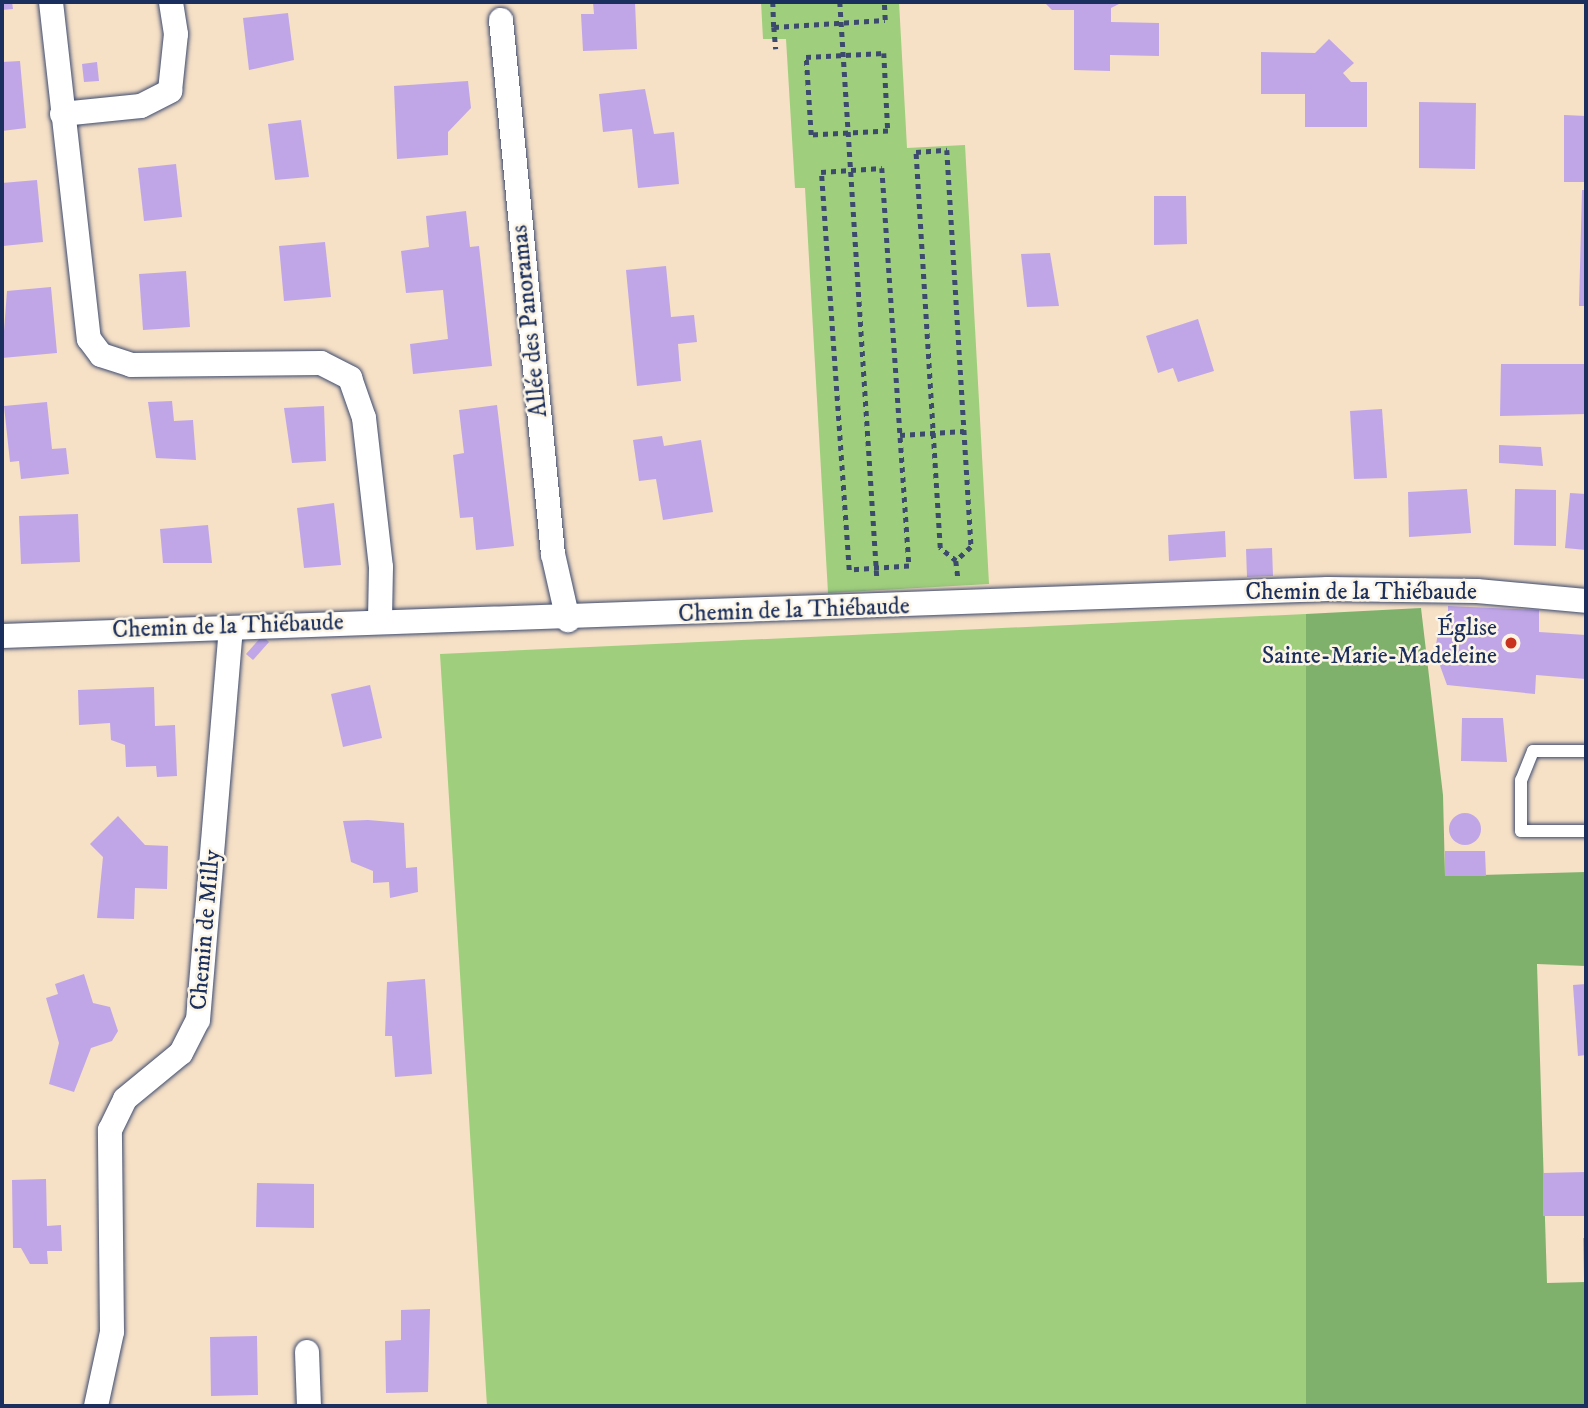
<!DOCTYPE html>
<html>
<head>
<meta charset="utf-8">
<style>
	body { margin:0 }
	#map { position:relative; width:1588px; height:1408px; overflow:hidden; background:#f6e0c6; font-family:"IM FELL DW Pica",serif }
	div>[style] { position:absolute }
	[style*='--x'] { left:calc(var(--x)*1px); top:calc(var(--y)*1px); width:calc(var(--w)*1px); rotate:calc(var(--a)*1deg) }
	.green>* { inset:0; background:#9fce7c }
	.forest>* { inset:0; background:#7fb16c }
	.building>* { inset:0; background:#c0a6e7 }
	.round { border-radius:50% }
	.path>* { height:4.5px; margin-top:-2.25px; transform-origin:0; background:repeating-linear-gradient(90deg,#3c4a6e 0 5px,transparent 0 10px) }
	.roads { filter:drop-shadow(0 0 2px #3c4a6e) drop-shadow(0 0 2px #3c4a6e) }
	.service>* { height:12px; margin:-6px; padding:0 6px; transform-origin:6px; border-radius:6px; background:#fff }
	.minor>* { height:24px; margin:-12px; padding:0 12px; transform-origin:12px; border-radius:12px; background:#fff }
	.dots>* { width:19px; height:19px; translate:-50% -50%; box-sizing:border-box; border:4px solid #fcf5e5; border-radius:50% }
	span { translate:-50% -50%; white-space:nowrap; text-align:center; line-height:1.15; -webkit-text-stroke:5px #fcf5e5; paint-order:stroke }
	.street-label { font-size:24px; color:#1b2f5e }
	.poi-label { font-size:24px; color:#1b2f5e }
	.right { translate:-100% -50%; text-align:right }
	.frame { position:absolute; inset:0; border:4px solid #1b2f5e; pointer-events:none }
</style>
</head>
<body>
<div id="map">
	<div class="green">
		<div style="clip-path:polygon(761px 2px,899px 2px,907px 148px,965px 145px,989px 584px,828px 593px,805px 188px,795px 188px,786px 39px,763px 39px)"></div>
		<div style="clip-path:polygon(1306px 614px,1306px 1406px,487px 1406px,440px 654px)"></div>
	</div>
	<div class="forest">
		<div style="clip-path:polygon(1421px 608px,1443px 795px,1445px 876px,1586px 872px,1586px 966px,1537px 964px,1547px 1283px,1586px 1282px,1586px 1406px,1306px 1406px,1306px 614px)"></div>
	</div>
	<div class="building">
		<div style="clip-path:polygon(2px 2px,12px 2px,13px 9px,2px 10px)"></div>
		<div style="clip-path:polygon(593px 2px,635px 2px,637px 49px,583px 51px,581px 14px,594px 14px)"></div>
		<div style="clip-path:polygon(1044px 2px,1123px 2px,1111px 8px,1111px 22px,1159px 23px,1159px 56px,1110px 55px,1110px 71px,1074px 70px,1074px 10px,1052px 10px)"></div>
		<div style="clip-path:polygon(288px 13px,294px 60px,249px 70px,243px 18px)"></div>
		<div style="clip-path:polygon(1329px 39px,1354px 63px,1343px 73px,1351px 82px,1367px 82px,1367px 127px,1305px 127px,1305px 94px,1261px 94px,1261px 52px,1315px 53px)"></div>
		<div style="clip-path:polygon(20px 61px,26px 128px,2px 131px,2px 62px)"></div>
		<div style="clip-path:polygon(97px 62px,99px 81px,84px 82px,82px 64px)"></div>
		<div style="clip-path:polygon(468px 81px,471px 108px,448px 132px,448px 155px,397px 159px,394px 86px)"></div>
		<div style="clip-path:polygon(645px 89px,654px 134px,674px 132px,679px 184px,638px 188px,632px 129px,603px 132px,599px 94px)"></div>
		<div style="clip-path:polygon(1419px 102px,1476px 103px,1475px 169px,1419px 168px)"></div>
		<div style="clip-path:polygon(1564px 115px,1586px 116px,1586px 182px,1564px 182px)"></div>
		<div style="clip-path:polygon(301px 120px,309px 177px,275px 180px,268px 124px)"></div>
		<div style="clip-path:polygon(176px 164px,182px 217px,144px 221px,138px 168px)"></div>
		<div style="clip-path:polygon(37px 180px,43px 242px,3px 246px,2px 183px)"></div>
		<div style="clip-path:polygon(1582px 190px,1586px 190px,1586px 306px,1579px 306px)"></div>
		<div style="clip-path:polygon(1154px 196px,1186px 196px,1187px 244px,1154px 245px)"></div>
		<div style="clip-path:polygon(466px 211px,470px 247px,479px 246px,492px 366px,413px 374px,410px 344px,448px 339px,443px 290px,406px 293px,401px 251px,429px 247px,426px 216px)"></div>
		<div style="clip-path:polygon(325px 242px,331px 297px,284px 301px,279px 246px)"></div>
		<div style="clip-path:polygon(1050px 253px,1059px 306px,1027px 307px,1021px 254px)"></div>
		<div style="clip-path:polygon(666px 266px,671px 317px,694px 315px,697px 342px,678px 344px,681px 381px,637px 386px,626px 270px)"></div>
		<div style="clip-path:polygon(186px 271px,190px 327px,143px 330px,139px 274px)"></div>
		<div style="clip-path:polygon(51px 287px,57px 353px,2px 358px,7px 291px)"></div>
		<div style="clip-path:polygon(1198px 319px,1214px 371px,1178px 382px,1173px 368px,1158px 373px,1146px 336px)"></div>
		<div style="clip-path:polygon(1501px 364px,1586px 364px,1586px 414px,1500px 416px)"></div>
		<div style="clip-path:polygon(172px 401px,174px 421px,193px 420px,196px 460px,156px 458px,148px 402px)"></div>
		<div style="clip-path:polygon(47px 402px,52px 449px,66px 448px,69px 474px,21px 479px,19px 461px,10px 462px,4px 406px)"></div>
		<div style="clip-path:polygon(497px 405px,514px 546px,476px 550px,473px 517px,460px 518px,453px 455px,464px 453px,459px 410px)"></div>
		<div style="clip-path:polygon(324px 406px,326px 461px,292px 463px,284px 408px)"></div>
		<div style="clip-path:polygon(1382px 409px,1387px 478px,1354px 479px,1350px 411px)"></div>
		<div style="clip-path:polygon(662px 436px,664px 446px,701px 440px,713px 512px,663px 520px,656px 479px,639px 481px,633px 440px)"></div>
		<div style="clip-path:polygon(1499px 445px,1541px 447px,1543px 466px,1499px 463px)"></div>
		<div style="clip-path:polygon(1467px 489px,1471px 533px,1409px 537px,1408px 492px)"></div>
		<div style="clip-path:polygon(1515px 489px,1556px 490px,1556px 546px,1514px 545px)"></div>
		<div style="clip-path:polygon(1570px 493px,1586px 494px,1586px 550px,1565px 548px)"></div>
		<div style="clip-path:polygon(334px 503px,341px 565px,304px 568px,297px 508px)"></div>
		<div style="clip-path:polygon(78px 514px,80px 562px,21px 564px,19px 516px)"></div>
		<div style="clip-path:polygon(208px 525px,212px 563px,163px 563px,160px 529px)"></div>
		<div style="clip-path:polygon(1225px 531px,1226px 557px,1169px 561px,1168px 535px)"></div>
		<div style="clip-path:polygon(1272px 548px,1273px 576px,1247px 577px,1246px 549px)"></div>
		<div style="clip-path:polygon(1448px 606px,1539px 610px,1539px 632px,1586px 635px,1586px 679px,1536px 675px,1535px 694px,1447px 685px,1435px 652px,1438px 632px,1448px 630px)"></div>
		<div style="clip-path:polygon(262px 636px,269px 642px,253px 660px,246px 654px)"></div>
		<div style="clip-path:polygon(370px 685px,382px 738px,343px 747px,331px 694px)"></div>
		<div style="clip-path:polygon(154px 687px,155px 726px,175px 725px,177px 776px,157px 777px,156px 766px,126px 767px,125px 745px,111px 740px,110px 723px,79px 725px,78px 690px)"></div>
		<div style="clip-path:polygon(1462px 718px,1503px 718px,1507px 762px,1461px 761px)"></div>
		<div class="round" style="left:1449px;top:813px;width:32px;height:32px"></div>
		<div style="clip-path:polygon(118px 816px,145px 845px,168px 846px,167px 889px,135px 888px,134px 919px,97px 918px,103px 857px,90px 844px)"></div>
		<div style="clip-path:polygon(368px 820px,404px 823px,406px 868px,417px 867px,418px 892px,390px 898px,389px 882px,373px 883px,373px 871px,351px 862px,343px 821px)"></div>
		<div style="clip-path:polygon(1445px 851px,1485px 851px,1486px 876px,1445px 876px)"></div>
		<div style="clip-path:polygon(84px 974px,93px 1003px,110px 1007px,118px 1031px,112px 1041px,91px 1048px,74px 1092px,49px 1084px,59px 1043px,46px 998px,58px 994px,55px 984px)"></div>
		<div style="clip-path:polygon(425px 979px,432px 1074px,395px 1077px,392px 1036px,385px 1036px,387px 982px)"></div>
		<div style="clip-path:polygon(1586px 984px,1586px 1055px,1578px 1056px,1573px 985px)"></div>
		<div style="clip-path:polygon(1586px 1172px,1586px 1216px,1543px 1216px,1543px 1173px)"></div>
		<div style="clip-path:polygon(46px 1179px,47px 1226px,61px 1225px,62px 1251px,47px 1251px,48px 1264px,30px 1264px,21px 1248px,13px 1248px,12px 1180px)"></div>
		<div style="clip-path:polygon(257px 1183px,314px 1184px,314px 1228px,256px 1227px)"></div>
		<div style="clip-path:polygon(1583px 1238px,1586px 1238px,1586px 1277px,1584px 1277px)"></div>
		<div style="clip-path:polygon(430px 1309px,428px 1392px,386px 1393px,385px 1341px,401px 1340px,401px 1310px)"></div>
		<div style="clip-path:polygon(257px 1336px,258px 1395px,211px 1396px,210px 1337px)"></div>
	</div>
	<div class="path">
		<div style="--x:773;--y:2;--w:25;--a:88"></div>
		<div style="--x:774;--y:27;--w:111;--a:-3.6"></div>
		<div style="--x:885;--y:20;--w:18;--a:-93"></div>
		<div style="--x:840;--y:2;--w:576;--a:86.32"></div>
		<div style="--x:774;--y:27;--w:22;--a:85"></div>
		<div style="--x:884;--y:53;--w:78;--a:87.1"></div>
		<div style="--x:888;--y:131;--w:77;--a:177"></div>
		<div style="--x:811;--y:135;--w:78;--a:-93.7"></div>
		<div style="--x:806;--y:57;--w:78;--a:-2.9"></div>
		<div style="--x:947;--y:150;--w:398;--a:86.5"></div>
		<div style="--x:971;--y:547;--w:21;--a:137"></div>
		<div style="--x:956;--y:561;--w:21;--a:-141"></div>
		<div style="--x:940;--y:548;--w:397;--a:-93.5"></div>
		<div style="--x:916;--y:152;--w:31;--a:-4"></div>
		<div style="--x:882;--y:168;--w:399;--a:86.1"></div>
		<div style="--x:909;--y:566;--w:60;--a:176.2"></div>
		<div style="--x:849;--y:570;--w:399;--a:-94"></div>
		<div style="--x:821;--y:172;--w:61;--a:-3.8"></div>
		<div style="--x:900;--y:435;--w:64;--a:-3.6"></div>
		<div style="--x:956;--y:561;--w:16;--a:83"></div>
	</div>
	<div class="roads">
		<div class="service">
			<div style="--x:1586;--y:751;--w:53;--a:180"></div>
			<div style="--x:1533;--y:751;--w:31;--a:112"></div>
			<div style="--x:1521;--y:780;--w:51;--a:90"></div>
			<div style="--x:1521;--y:831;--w:65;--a:0"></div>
		</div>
		<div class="minor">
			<div style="--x:51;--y:2;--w:339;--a:83.6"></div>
			<div style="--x:89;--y:339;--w:20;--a:53"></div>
			<div style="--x:101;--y:355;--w:32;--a:18"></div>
			<div style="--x:131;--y:365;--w:190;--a:-0.6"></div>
			<div style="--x:321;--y:363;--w:33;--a:27"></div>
			<div style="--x:350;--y:378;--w:42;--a:70.7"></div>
			<div style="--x:364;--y:418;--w:150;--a:83.5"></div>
			<div style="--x:381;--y:567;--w:53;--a:91.1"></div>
			<div style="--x:501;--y:20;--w:537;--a:84.44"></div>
			<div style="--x:553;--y:554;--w:68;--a:77.2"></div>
			<div style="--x:62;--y:114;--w:79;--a:-5.8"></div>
			<div style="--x:141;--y:106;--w:33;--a:-27"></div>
			<div style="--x:170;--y:91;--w:57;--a:-84"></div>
			<div style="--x:176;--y:34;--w:32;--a:-99"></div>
			<div style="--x:2;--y:636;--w:1327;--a:-2.03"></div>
			<div style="--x:1328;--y:589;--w:149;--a:0.8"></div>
			<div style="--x:1477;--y:591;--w:109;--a:5.2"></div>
			<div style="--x:307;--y:1352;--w:54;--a:87.9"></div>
			<div style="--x:96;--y:1406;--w:76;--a:-77.8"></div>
			<div style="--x:112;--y:1332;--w:202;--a:-90.6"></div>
			<div style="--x:110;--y:1130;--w:34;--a:-64"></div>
			<div style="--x:125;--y:1099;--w:72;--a:-39.4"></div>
			<div style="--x:181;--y:1053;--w:37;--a:-63"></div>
			<div style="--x:198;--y:1020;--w:393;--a:-85.2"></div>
		</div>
	</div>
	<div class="dots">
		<div style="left:1511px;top:643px;background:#c8321e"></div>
	</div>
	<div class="street-label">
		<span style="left:530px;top:321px;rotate:-96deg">Allée des Panoramas</span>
		<span style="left:1361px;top:593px">Chemin de la Thiébaude</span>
		<span style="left:794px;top:611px;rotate:-2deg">Chemin de la Thiébaude</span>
		<span style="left:228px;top:627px;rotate:-2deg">Chemin de la Thiébaude</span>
		<span style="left:206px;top:930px;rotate:-85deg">Chemin de Milly</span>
	</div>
	<div class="poi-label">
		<span class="right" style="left:1497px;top:643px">Église<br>Sainte-Marie-Madeleine</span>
	</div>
	<div class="frame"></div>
</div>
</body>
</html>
